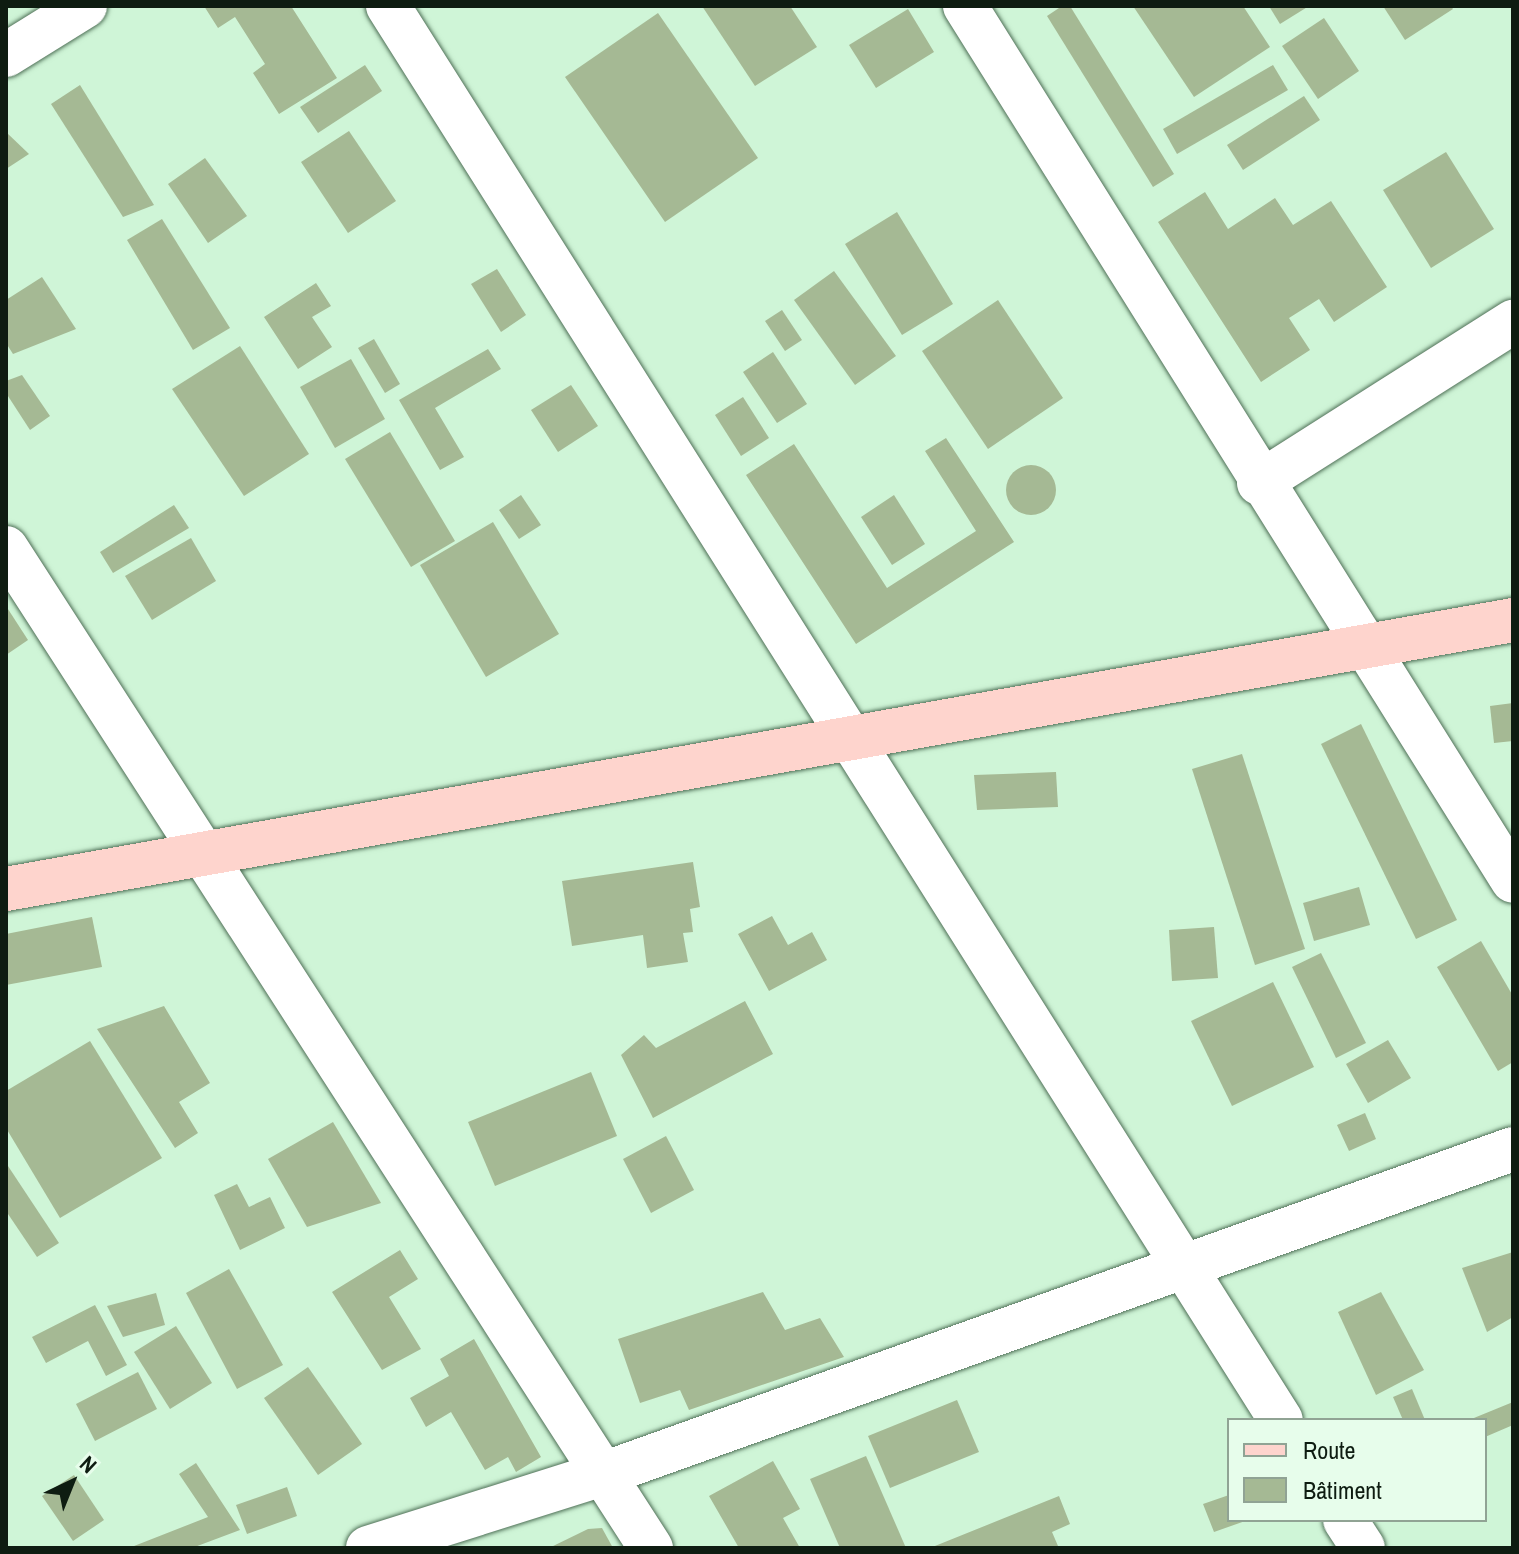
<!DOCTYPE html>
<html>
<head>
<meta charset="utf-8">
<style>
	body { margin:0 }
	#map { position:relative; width:1519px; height:1554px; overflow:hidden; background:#cff5d7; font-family:"Archivo Narrow",sans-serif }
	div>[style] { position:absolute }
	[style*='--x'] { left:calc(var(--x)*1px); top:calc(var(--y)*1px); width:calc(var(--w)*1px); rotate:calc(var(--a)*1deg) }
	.building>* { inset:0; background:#a5b994 }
	.round { border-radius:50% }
	.roads { filter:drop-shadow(0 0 2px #4f7057) drop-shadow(0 0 2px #4f7057) }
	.minor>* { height:44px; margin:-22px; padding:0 22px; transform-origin:22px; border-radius:22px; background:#fff }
	.primary>* { height:44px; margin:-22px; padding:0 22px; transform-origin:22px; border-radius:22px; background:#fed4cd }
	span { translate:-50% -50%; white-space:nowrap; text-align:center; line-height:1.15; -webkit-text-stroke:6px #e7fdeb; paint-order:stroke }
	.frame { position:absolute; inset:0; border:8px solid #0e1c11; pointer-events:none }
	.legend { position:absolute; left:1227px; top:1418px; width:260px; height:104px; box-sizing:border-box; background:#e7fdeb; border:2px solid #90a394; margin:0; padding:10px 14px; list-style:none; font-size:24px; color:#0e1c11 }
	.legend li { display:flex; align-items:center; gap:16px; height:40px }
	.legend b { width:40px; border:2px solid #90a394 }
	.north { position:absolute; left:32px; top:1442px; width:80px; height:80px; -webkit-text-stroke:6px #e7fdeb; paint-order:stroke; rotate:43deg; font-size:22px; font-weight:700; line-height:32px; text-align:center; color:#0e1c11 }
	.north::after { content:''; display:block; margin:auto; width:28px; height:36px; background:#0e1c11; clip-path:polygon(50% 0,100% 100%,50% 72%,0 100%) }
</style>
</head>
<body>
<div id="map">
	<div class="building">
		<div style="clip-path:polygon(204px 6px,291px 6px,337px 78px,279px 114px,253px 73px,265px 64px,235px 17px,218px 28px)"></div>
		<div style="clip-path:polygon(702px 6px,790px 6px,817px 47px,755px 86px)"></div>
		<div style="clip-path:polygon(1062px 6px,1070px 6px,1174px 174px,1153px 187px,1047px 16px)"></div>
		<div style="clip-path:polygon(1133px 6px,1243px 6px,1270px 47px,1194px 97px)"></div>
		<div style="clip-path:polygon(1269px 6px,1309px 6px,1280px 24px)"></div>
		<div style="clip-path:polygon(1383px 6px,1451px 6px,1453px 9px,1405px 40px)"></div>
		<div style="clip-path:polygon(908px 9px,934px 52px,876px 88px,849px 45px)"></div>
		<div style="clip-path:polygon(658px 13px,758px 158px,665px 222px,565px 77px)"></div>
		<div style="clip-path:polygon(1324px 18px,1359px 71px,1318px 99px,1282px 46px)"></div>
		<div style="clip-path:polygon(365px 65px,382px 91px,318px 133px,300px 107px)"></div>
		<div style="clip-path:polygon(1273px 65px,1288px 90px,1177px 154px,1163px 129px)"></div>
		<div style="clip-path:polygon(80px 85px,154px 205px,123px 217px,51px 104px)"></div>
		<div style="clip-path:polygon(1304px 96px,1320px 120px,1243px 170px,1227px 145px)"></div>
		<div style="clip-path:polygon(349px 131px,396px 201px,348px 233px,301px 162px)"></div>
		<div style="clip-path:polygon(6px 132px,29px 154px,6px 169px)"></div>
		<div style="clip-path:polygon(1446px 152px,1494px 229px,1431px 268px,1383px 190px)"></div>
		<div style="clip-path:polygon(205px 158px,247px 216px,208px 243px,168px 184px)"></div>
		<div style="clip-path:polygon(1205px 192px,1228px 229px,1275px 198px,1293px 225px,1331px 201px,1387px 287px,1334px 322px,1319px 299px,1289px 318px,1310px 350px,1261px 382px,1158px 222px)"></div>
		<div style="clip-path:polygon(897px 212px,953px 304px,902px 335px,845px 244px)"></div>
		<div style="clip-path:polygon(162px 219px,230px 328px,193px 350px,127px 240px)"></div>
		<div style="clip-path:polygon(497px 269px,526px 315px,501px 332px,471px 284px)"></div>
		<div style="clip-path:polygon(834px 271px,896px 356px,855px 385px,794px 300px)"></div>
		<div style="clip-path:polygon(42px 277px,76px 329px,13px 354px,6px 343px,6px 300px)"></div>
		<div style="clip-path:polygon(316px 283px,331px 306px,312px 317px,332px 347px,298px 369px,264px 317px)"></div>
		<div style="clip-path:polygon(998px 300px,1063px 398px,988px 449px,922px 351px)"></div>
		<div style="clip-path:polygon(782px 310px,802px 340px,785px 351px,765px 321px)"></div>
		<div style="clip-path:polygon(374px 339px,400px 384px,385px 393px,358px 348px)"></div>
		<div style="clip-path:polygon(240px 346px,309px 454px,244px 496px,172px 389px)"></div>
		<div style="clip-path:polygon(488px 349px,501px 369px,435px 408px,464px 457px,440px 470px,399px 400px)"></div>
		<div style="clip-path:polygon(773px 352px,807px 404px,777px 423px,743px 372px)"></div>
		<div style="clip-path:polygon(351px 359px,385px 419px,335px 448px,300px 387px)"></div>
		<div style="clip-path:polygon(22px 375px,50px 416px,30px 430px,6px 393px,6px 381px)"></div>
		<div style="clip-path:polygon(571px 385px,598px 426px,558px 452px,531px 410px)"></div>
		<div style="clip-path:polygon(743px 397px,769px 438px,741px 456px,715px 415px)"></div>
		<div style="clip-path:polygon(390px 432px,455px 541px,411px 567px,345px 459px)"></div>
		<div style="clip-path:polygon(946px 438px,1014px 542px,856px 644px,746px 475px,794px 444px,887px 588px,976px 531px,925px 451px)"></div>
		<div class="round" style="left:1006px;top:465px;width:50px;height:50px"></div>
		<div style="clip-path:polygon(521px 495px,541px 525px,519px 539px,499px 510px)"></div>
		<div style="clip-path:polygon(894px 495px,925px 544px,892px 565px,861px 517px)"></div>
		<div style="clip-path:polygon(174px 505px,189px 528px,113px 573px,100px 552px)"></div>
		<div style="clip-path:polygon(493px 522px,559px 634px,486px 677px,420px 565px)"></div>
		<div style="clip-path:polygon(191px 538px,216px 581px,152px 620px,125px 576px)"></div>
		<div style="clip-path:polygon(6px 606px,28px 640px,6px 655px)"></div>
		<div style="clip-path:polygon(1513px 703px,1513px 741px,1494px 743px,1490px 706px)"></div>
		<div style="clip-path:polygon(1361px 724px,1457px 920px,1416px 939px,1321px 744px)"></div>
		<div style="clip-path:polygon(1242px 754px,1305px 949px,1255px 965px,1192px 769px)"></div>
		<div style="clip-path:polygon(1056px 772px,1058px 807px,977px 810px,974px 775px)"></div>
		<div style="clip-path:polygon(693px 862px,700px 907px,690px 909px,693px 932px,683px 933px,688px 962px,647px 968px,643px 935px,572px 946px,562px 881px)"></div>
		<div style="clip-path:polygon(1359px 887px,1370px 925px,1314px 941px,1303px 903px)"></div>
		<div style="clip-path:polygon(772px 916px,788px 945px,812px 932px,827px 960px,769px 991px,738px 934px)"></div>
		<div style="clip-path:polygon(92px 917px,102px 967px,6px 985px,6px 934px)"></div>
		<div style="clip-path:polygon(1214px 927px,1218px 978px,1172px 981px,1169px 930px)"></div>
		<div style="clip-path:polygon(1481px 941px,1513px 996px,1513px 1062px,1498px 1071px,1437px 967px)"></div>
		<div style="clip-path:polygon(1321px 953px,1366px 1043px,1336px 1058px,1292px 967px)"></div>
		<div style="clip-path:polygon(1273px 982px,1314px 1067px,1232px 1106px,1191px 1021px)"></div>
		<div style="clip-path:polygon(745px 1001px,773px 1054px,653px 1118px,621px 1055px,644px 1035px,656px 1048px)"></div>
		<div style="clip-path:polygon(164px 1006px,210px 1083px,179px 1102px,198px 1133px,175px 1148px,97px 1029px)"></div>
		<div style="clip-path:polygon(1388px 1040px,1411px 1078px,1368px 1103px,1346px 1064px)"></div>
		<div style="clip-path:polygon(90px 1041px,162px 1158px,60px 1218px,6px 1128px,6px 1091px)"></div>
		<div style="clip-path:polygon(591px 1072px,617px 1136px,495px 1186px,468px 1122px)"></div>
		<div style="clip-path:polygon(1365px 1113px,1376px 1139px,1349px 1151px,1337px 1125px)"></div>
		<div style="clip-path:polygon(333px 1122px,381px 1203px,307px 1227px,268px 1159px)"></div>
		<div style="clip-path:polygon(666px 1136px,694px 1190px,651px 1213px,623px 1159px)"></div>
		<div style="clip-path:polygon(6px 1163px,59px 1243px,37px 1257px,6px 1211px)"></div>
		<div style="clip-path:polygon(237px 1184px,249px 1207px,270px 1197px,285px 1228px,240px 1250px,214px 1195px)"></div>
		<div style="clip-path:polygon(400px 1250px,418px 1279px,389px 1297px,421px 1349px,382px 1370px,332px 1292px)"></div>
		<div style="clip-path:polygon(1513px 1252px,1513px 1317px,1487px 1332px,1462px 1268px)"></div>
		<div style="clip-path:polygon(229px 1269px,283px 1365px,237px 1389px,186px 1293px)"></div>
		<div style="clip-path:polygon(763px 1292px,785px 1330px,820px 1318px,844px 1357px,689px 1410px,680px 1390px,640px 1403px,618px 1339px)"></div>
		<div style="clip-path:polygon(1381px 1292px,1424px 1370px,1376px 1395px,1338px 1312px)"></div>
		<div style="clip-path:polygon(156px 1293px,165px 1325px,123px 1337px,107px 1306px)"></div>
		<div style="clip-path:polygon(95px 1305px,127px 1365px,106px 1376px,88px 1341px,46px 1363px,32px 1337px)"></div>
		<div style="clip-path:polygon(176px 1326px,212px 1383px,170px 1409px,134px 1352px)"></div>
		<div style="clip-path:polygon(474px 1339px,541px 1457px,516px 1472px,508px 1457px,485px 1470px,451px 1412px,426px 1427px,410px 1398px,449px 1376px,440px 1359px)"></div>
		<div style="clip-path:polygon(308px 1367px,362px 1444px,318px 1475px,264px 1398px)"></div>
		<div style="clip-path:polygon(138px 1372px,157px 1409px,95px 1441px,76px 1404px)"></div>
		<div style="clip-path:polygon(1412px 1389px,1425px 1420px,1403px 1420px,1393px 1397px)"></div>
		<div style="clip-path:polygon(957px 1400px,979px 1452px,890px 1488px,868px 1436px)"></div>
		<div style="clip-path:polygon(1513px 1402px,1513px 1425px,1485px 1437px,1485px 1420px,1469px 1420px)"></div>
		<div style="clip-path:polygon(866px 1456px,906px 1548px,840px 1548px,810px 1479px)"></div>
		<div style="clip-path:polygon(773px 1461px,800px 1509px,783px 1518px,800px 1548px,739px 1548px,709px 1496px)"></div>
		<div style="clip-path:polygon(196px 1463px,240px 1530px,192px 1548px,129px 1548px,208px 1517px,179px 1474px)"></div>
		<div style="clip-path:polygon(74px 1475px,104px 1520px,73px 1541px,42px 1496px)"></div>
		<div style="clip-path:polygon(287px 1487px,297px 1516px,247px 1534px,236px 1505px)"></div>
		<div style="clip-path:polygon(1229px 1495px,1229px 1520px,1248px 1520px,1214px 1532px,1203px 1504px)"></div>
		<div style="clip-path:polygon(1059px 1496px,1070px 1524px,1052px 1532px,1058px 1546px,930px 1548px)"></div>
		<div style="clip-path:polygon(602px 1528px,613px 1548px,549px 1548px,588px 1529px)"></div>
	</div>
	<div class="roads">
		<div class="minor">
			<div style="--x:388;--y:6;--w:1672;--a:57.73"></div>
			<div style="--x:965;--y:6;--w:1032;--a:57.94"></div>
			<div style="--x:6;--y:55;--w:93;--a:-31.8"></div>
			<div style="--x:1259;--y:483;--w:301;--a:-32.4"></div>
			<div style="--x:6;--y:548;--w:1190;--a:57.18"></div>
			<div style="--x:1345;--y:1520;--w:33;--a:57"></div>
			<div style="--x:368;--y:1548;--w:250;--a:-17.5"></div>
			<div style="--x:606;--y:1473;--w:963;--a:-19.66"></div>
		</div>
		<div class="primary">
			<div style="--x:6;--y:889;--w:1531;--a:-10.12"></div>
		</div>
	</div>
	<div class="frame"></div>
	<ul class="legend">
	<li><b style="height:10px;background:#fed4cd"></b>Route</li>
	<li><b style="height:22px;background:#a5b994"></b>Bâtiment</li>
	</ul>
	<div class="north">N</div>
</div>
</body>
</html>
